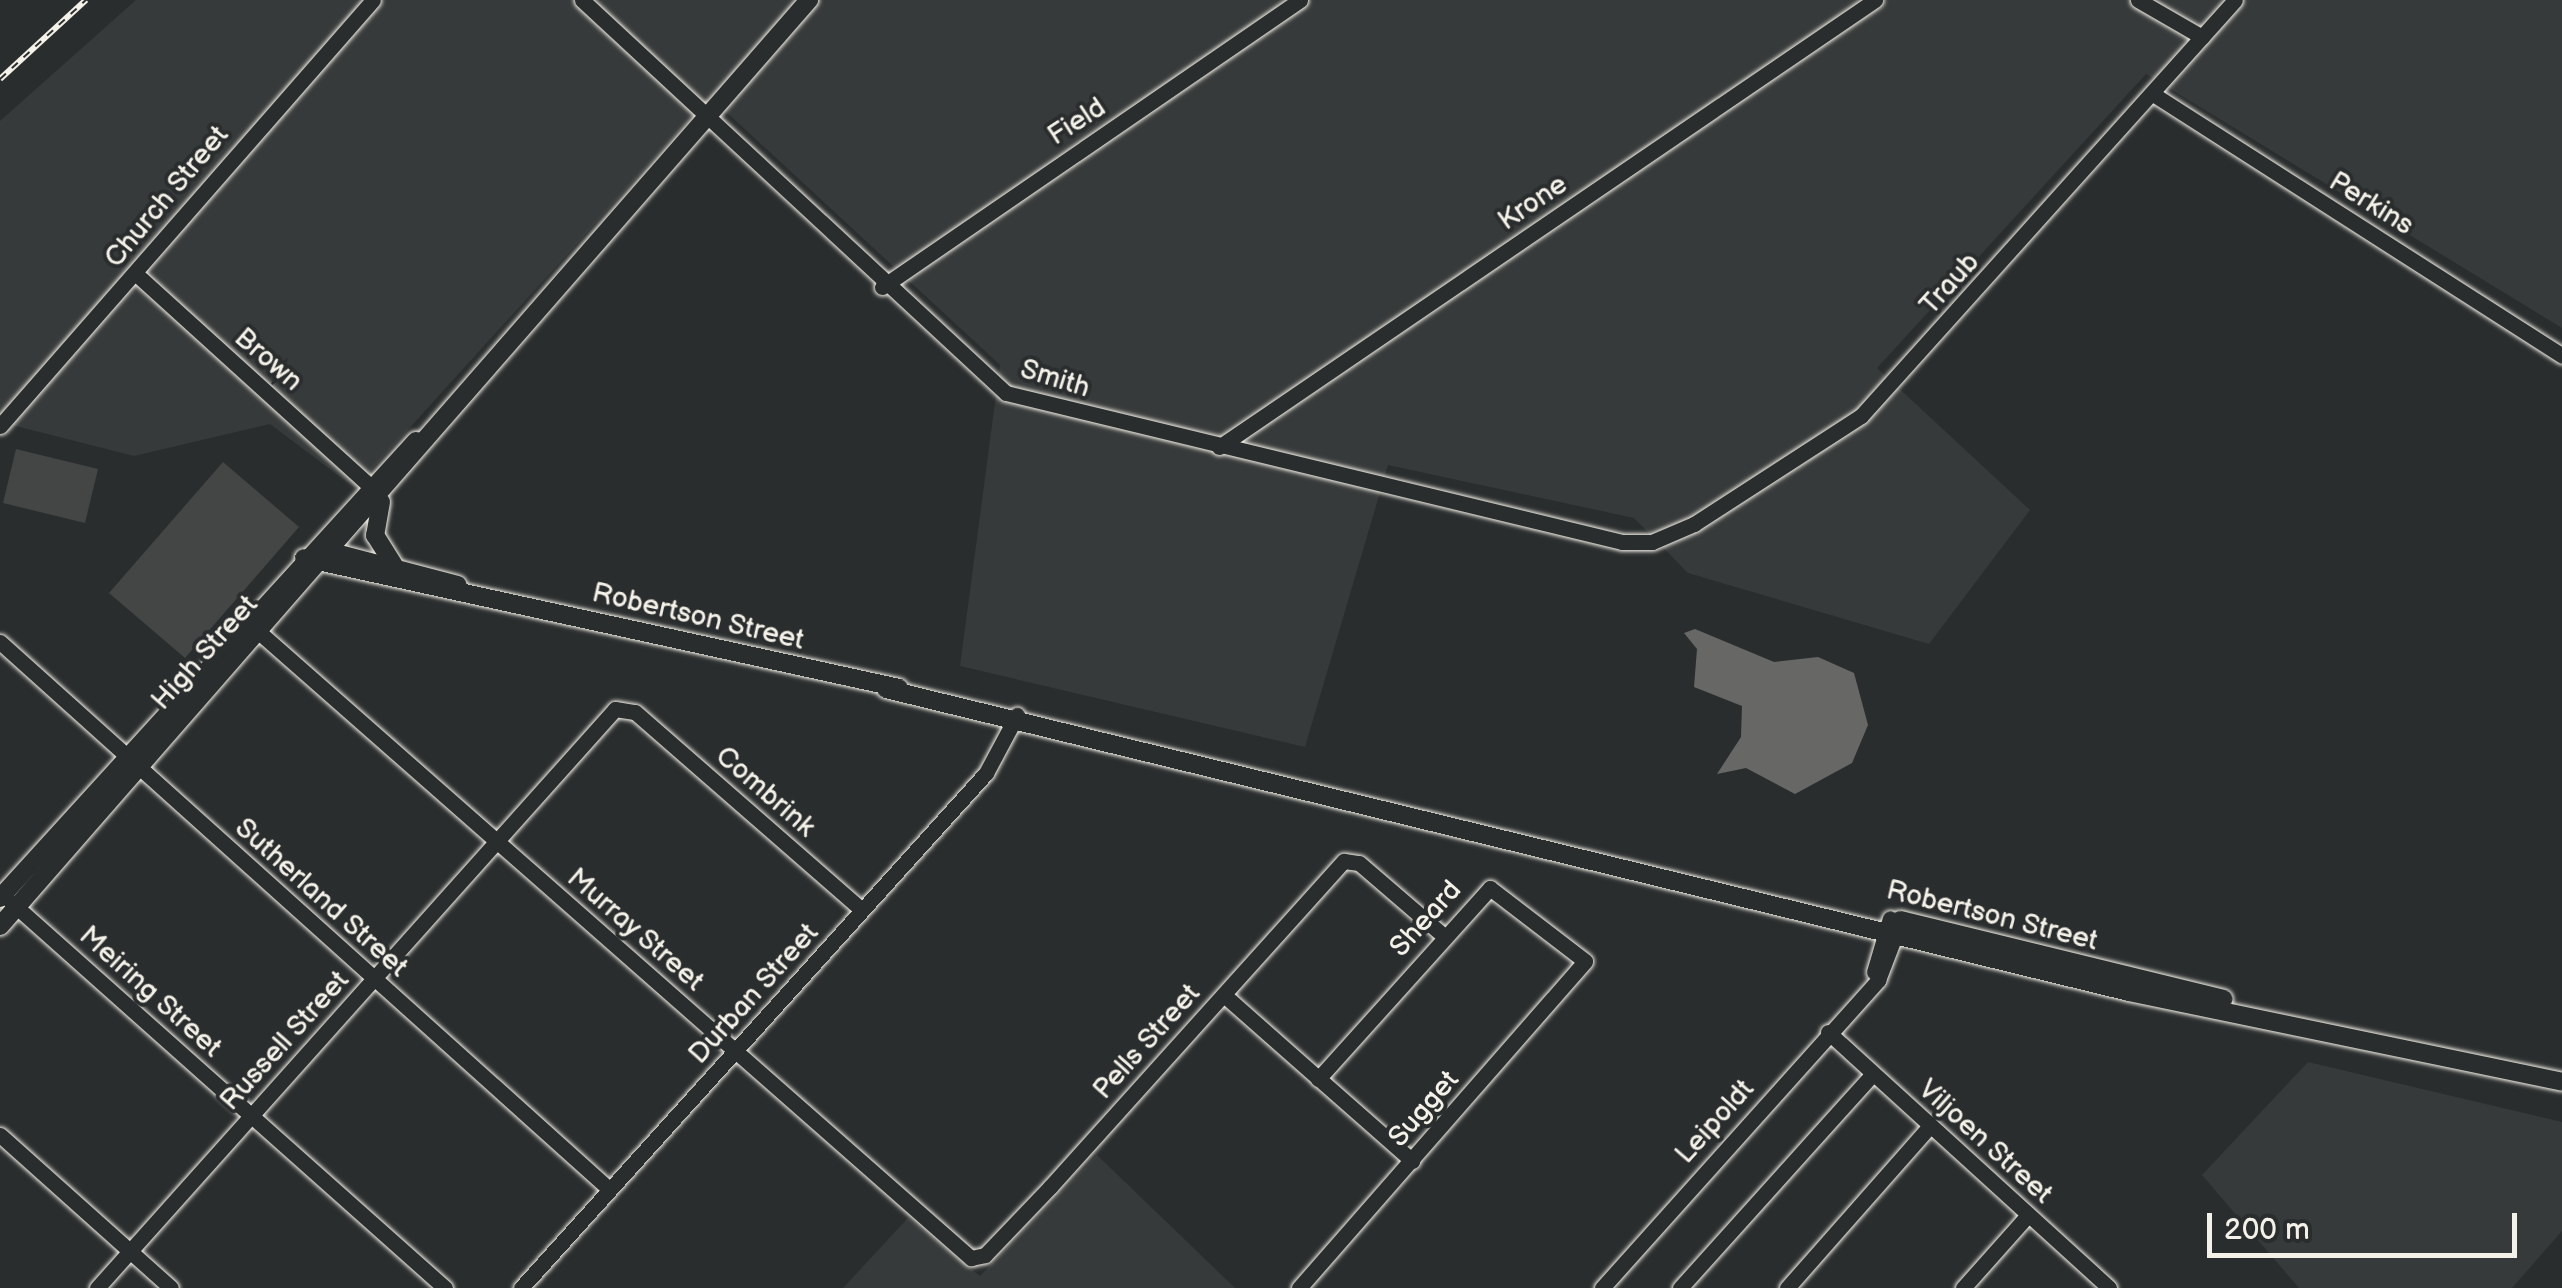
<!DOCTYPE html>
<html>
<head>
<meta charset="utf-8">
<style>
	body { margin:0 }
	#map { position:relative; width:2562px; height:1288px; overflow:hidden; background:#2a2d2e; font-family:"Balsamiq Sans",sans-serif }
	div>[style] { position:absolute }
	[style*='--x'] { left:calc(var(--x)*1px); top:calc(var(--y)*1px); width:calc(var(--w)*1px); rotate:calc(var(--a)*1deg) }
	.built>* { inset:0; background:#373a3a }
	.green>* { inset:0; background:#444645 }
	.water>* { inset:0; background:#676866 }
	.roads { filter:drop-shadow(0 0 2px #f4f1e8) drop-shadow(0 0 2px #f4f1e8) }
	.minor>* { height:15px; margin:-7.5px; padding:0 7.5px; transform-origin:7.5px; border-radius:7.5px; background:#2a2d2e }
	.major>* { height:18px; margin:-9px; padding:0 9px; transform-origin:9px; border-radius:9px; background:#2a2d2e }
	.rail>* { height:6px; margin-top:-3px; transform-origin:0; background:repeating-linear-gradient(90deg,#2a2d2e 0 8px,#f4f1e8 0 16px); box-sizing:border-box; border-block:2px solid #f4f1e8 }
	span { translate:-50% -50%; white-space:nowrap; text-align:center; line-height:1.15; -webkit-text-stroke:8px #2a2d2e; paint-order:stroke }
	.street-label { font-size:28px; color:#f4f1e8 }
	.scale { position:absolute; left:2207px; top:1213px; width:310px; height:45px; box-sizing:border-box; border:5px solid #f4f1e8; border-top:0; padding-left:12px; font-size:30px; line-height:35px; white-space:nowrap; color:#f4f1e8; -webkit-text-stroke:8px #2a2d2e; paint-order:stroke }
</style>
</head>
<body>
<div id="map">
	<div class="built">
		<div style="clip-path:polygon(136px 0,2562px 0,2562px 328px,2146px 74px,1877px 368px,2030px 510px,1929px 644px,1688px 573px,1634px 518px,1388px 465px,1305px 747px,960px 666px,1000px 365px,710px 97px,355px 488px,270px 424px,134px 456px,0 422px,0 121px)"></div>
		<div style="clip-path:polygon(2308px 1062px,2562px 1122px,2562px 1231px,2512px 1288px,2299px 1288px,2202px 1175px)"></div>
		<div style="clip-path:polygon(1097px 1155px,1235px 1288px,843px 1288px,908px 1218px,980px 1276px)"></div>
	</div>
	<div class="green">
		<div style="clip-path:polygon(16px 449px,98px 469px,85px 523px,3px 503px)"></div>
		<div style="clip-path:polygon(223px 462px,299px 527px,185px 658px,109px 593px)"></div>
	</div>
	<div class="water">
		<div style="clip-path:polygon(1695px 629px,1774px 662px,1818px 657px,1854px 673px,1868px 725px,1852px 763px,1795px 794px,1746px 768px,1717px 774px,1741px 737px,1742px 706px,1694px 687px,1697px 649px,1684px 633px)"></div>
	</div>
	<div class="roads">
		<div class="minor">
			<div style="--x:582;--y:0;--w:578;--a:42.83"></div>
			<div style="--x:1006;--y:393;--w:634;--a:13.6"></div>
			<div style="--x:1622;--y:542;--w:30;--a:0"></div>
			<div style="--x:1652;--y:542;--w:46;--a:-23.2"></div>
			<div style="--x:1694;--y:524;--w:199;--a:-32.9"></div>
			<div style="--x:1861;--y:416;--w:559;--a:-48.04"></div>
			<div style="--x:2138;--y:0;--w:74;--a:30"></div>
			<div style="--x:2153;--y:94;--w:486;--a:32.6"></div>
			<div style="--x:135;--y:273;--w:314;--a:42.2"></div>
			<div style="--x:882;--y:287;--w:507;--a:-34.47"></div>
			<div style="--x:0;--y:426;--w:566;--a:-48.8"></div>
			<div style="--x:1219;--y:447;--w:794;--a:-34.27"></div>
			<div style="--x:260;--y:633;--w:947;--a:41.32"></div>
			<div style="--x:971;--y:1258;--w:14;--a:-12"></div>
			<div style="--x:985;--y:1255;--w:94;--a:-46.3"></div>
			<div style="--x:1050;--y:1187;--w:439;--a:-48"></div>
			<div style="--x:1344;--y:861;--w:15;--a:8"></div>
			<div style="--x:1359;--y:863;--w:112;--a:40.7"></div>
			<div style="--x:0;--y:642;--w:819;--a:41.93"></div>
			<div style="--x:11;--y:902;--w:581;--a:41.65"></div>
			<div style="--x:1874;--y:972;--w:56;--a:-73.5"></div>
			<div style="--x:1224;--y:995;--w:251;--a:41.4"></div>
			<div style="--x:1828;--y:1032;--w:380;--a:42.3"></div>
			<div style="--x:0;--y:1135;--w:229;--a:41.8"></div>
			<div style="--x:97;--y:1288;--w:777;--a:-48.18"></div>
			<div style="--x:615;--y:709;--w:20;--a:9"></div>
			<div style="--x:635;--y:712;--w:301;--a:41.1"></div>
			<div style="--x:521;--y:1288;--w:694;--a:-47.92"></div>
			<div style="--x:986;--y:773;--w:66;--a:-61.9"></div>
			<div style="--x:1299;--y:1288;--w:434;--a:-48.8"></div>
			<div style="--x:1585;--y:961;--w:120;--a:-142.5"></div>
			<div style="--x:1490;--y:888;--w:257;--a:132"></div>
			<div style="--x:1602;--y:1288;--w:414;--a:-48.1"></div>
			<div style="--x:1878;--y:980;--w:56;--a:-69"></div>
			<div style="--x:1680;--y:1288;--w:287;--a:-48"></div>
			<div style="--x:1787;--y:1288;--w:216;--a:-48.6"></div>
			<div style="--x:1963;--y:1288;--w:98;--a:-48.3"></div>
		</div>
		<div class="major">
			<div style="--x:381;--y:502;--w:34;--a:100"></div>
			<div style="--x:375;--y:535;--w:39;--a:58"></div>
			<div style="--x:328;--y:551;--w:134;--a:14.7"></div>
			<div style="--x:304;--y:558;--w:609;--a:12.32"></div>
			<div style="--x:886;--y:689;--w:1279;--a:13.7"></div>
			<div style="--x:2129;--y:992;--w:442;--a:11.7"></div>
			<div style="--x:0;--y:898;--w:618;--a:-47.69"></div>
			<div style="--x:1900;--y:920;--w:333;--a:13.7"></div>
			<div style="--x:0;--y:926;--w:1230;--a:-48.86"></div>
		</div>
	</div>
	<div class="rail">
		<div style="--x:0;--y:79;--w:117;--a:-42.6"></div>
	</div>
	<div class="street-label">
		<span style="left:1077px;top:122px;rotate:-33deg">Field</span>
		<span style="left:167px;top:197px;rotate:-50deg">Church Street</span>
		<span style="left:1533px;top:203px;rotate:-34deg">Krone</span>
		<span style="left:2371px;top:204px;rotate:32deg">Perkins</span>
		<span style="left:1950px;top:284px;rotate:-48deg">Traub</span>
		<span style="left:268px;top:360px;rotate:41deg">Brown</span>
		<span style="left:1055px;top:379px;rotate:17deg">Smith</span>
		<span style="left:698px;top:617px;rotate:13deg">Robertson Street</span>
		<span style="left:205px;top:653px;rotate:-48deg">High Street</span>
		<span style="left:765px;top:792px;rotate:41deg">Combrink</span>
		<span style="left:321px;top:898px;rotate:42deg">Sutherland Street</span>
		<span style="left:1992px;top:916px;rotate:14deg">Robertson Street</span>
		<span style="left:1426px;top:919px;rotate:-48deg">Sheard</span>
		<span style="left:635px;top:930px;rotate:41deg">Murray Street</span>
		<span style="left:150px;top:992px;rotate:42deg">Meiring Street</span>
		<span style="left:754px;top:994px;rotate:-48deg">Durban Street</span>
		<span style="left:285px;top:1041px;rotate:-48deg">Russell Street</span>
		<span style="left:1147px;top:1042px;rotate:-48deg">Pells Street</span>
		<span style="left:1424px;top:1109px;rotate:-49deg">Sugget</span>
		<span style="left:1715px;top:1122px;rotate:-48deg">Leipoldt</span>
		<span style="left:1985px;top:1142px;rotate:42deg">Viljoen Street</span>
	</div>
	<div class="scale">200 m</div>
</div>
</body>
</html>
